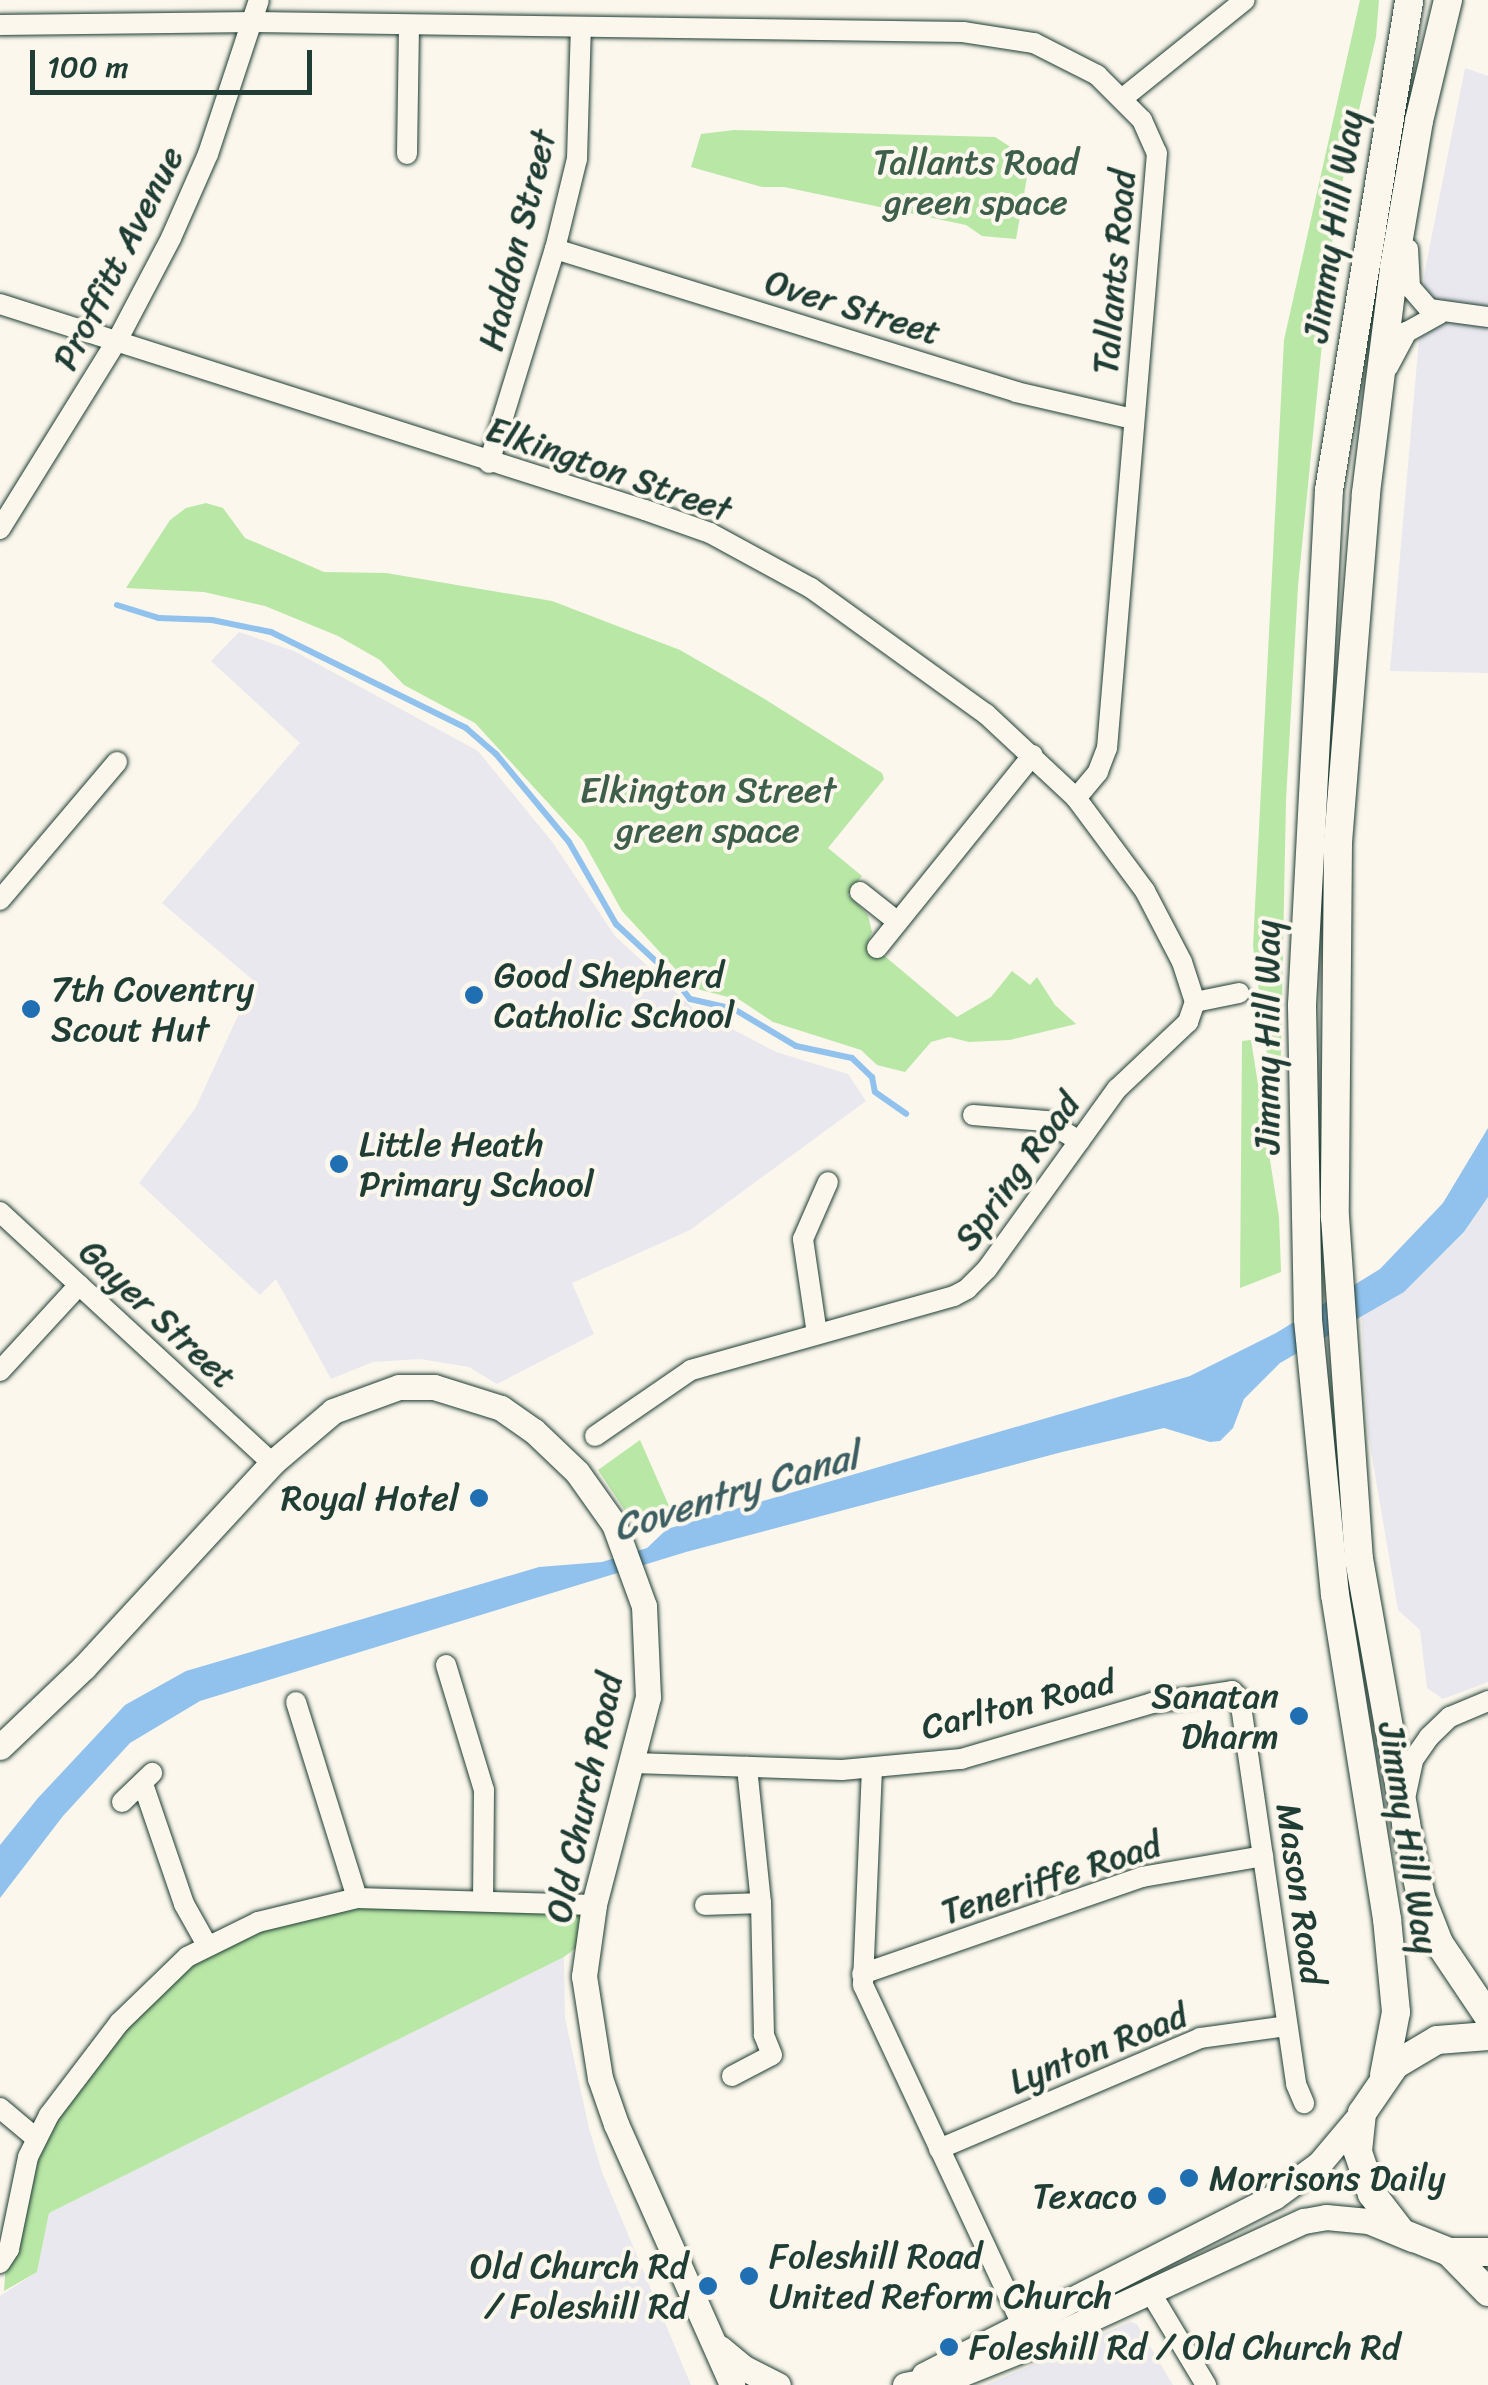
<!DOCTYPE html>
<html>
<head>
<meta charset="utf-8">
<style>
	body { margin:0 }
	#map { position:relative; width:1488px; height:2385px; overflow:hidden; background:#fbf7ec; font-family:Sriracha,sans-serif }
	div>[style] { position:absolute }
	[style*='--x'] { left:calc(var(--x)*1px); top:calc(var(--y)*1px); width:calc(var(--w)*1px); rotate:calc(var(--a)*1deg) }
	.built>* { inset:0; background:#e9e8ef }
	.green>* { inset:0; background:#b8e7a6 }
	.water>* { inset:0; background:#91c1ed }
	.stream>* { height:6px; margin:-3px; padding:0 3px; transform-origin:3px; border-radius:3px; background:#91c1ed }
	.roads { filter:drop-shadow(0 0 2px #1f3d34) drop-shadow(0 0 2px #1f3d34) }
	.minor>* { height:20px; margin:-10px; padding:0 10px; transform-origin:10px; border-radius:10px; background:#fbf7ec }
	.major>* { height:25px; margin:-12.5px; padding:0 12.5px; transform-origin:12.5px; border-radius:12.5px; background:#fbf7ec }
	.highway>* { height:28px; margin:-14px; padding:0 14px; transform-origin:14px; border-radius:14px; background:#fbf7ec }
	.dots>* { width:28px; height:28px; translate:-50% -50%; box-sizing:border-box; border:5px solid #fbf7ec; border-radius:50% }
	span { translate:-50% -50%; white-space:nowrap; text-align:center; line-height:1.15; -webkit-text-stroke:8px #fbf7ec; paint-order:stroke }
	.park-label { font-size:35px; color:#3e5f4b }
	.street-label { font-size:35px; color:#1f3d34 }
	.poi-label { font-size:35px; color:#1f3d34 }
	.left { translate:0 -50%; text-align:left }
	.right { translate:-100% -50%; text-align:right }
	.water-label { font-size:38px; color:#3c5e62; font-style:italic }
	.scale { position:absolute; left:30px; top:50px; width:282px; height:45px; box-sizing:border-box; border:5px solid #1f3d34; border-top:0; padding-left:12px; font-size:30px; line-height:35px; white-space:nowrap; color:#1f3d34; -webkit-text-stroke:8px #fbf7ec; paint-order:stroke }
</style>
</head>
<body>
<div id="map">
	<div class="built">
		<div style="clip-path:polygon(1465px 68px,1488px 76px,1488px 673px,1390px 671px,1425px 270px)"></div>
		<div style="clip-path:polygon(239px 632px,294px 651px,478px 751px,553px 843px,615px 936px,694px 1009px,776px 1052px,848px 1074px,866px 1101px,690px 1230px,572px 1283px,594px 1334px,497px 1384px,469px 1367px,420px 1359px,373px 1362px,331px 1379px,276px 1279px,260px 1295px,139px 1183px,195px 1109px,254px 981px,162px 903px,300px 743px,211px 661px)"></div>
		<div style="clip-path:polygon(1488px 1197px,1488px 1682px,1443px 1699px,1427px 1688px,1420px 1630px,1398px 1610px,1368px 1433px,1361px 1313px,1404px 1292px,1464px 1233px)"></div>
		<div style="clip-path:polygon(564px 1957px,565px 2018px,589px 2128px,602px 2172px,691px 2385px,0 2385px,0 2296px,37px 2272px,49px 2213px)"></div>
		<div style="clip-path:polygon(1130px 2322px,1137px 2324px,1173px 2385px,986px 2385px)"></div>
	</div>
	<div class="green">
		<div style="clip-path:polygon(1360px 0,1379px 0,1376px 37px,1335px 213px,1298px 586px,1286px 800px,1279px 1147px,1253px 946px,1284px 340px)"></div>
		<div style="clip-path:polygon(734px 130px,995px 137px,1023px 155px,1049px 160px,1052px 173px,1027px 177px,1016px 239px,982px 236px,966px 225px,784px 187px,762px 187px,691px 167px,701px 134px)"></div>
		<div style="clip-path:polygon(206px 503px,223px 508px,245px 538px,324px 572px,386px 573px,552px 601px,680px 650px,763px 698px,882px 773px,884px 779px,828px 848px,862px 876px,848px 895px,868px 915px,872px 932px,868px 942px,957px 1017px,991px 997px,1012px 971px,1030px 985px,1037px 977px,1055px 1005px,1076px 1024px,1010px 1040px,969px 1042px,949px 1037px,931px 1042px,905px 1072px,877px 1065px,861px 1050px,773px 1022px,740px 1000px,693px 988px,622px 911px,583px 841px,475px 723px,404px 685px,380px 660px,338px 636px,265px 606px,204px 592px,126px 588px,170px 520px,186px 508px)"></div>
		<div style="clip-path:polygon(1251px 1040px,1279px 1217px,1281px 1272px,1240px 1288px,1242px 1041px)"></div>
		<div style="clip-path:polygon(640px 1440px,673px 1515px,647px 1521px,638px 1530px,598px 1470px)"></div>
		<div style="clip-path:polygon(332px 1908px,589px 1908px,577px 1947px,564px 1957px,49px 2213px,37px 2272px,4px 2291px,6px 2262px,35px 2155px,90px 2062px,210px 1948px)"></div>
	</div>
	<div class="water">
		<div style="clip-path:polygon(1488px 1128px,1488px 1197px,1464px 1232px,1404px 1292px,1280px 1363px,1244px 1399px,1233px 1428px,1220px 1441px,1210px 1442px,1164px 1428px,1062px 1452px,686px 1552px,200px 1701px,130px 1743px,63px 1816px,0 1898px,0 1845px,38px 1798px,125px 1705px,186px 1671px,539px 1567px,602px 1562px,647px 1548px,667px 1529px,1190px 1376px,1276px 1333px,1380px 1269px,1443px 1203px)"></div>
	</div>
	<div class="stream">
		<div style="--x:117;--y:605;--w:44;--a:17.2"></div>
		<div style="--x:159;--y:618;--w:53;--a:2.2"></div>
		<div style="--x:212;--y:620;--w:60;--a:11.5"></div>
		<div style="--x:271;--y:632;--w:217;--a:26.2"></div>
		<div style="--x:466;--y:728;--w:40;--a:41"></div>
		<div style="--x:496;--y:754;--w:114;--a:50.3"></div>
		<div style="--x:569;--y:842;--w:95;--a:60.2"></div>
		<div style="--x:616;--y:924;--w:79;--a:43"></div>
		<div style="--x:674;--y:978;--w:26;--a:53"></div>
		<div style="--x:690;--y:999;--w:45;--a:12.8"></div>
		<div style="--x:734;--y:1009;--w:72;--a:30.8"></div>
		<div style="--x:796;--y:1046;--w:57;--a:12.1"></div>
		<div style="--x:852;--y:1058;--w:28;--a:44"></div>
		<div style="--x:872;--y:1077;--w:15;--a:79"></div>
		<div style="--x:875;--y:1092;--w:38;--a:35"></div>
	</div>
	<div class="roads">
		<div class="minor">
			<div style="--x:0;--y:25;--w:254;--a:-0.7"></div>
			<div style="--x:254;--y:22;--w:709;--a:0.81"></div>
			<div style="--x:963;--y:32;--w:72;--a:8.8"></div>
			<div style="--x:1034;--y:43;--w:71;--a:26.9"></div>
			<div style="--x:1097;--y:75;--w:64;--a:45"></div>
			<div style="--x:1142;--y:120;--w:36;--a:66"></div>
			<div style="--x:1157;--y:153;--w:597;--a:94.8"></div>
			<div style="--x:1107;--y:748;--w:26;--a:111"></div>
			<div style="--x:1098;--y:772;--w:34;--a:130"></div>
			<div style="--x:1123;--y:98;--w:156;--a:-38.8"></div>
			<div style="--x:407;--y:154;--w:126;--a:-89.1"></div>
			<div style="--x:555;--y:249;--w:483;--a:17.2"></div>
			<div style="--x:1016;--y:392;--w:120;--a:13"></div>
			<div style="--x:1408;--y:249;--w:38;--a:87"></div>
			<div style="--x:1410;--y:287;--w:29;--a:49"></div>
			<div style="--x:1429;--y:309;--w:60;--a:7.7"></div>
			<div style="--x:0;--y:304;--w:677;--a:17.71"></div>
			<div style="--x:645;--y:510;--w:69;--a:19.5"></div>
			<div style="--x:710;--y:533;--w:115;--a:28.6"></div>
			<div style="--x:811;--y:588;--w:216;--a:35.8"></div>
			<div style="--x:986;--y:714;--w:123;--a:43"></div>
			<div style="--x:1076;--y:798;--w:116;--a:53.4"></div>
			<div style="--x:1145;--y:891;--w:80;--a:62.5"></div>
			<div style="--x:1182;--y:962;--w:42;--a:72"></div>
			<div style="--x:1388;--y:367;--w:40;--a:-62"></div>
			<div style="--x:1407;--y:332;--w:37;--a:-29"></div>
			<div style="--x:489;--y:463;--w:224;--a:-72.9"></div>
			<div style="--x:555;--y:249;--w:93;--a:-76.3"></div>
			<div style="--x:577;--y:159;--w:131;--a:-88.3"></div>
			<div style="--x:0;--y:529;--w:224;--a:-58.2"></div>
			<div style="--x:118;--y:339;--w:114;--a:-62.3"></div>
			<div style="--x:171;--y:238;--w:92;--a:-66.2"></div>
			<div style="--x:208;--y:154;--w:162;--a:-71.7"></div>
			<div style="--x:860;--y:892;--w:48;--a:38.3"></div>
			<div style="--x:0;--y:900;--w:181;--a:-49.7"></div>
			<div style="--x:877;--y:948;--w:248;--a:-51.1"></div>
			<div style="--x:973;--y:1115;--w:73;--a:4.7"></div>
			<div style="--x:1046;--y:1121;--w:39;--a:31"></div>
			<div style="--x:0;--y:1212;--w:370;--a:42.7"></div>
			<div style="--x:817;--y:1334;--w:96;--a:-98.4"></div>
			<div style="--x:803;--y:1239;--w:62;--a:-66.3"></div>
			<div style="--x:0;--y:1371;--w:117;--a:-47.4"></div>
			<div style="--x:595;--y:1436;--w:116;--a:-34.5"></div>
			<div style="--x:691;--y:1370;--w:273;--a:-15.7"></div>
			<div style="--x:954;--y:1296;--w:15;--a:-28"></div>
			<div style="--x:967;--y:1289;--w:28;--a:-45"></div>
			<div style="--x:987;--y:1269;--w:222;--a:-54.2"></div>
			<div style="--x:1117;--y:1089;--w:98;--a:-43.3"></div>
			<div style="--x:1188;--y:1022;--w:21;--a:-71"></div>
			<div style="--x:1195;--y:1002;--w:45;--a:-11.6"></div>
			<div style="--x:446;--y:1665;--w:131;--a:73.1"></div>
			<div style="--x:484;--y:1790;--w:108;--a:90.5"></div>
			<div style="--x:296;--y:1702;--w:205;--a:72.7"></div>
			<div style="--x:634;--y:1763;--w:208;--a:1.9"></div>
			<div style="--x:842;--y:1770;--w:120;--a:-5.3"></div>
			<div style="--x:961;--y:1759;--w:199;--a:-16.3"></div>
			<div style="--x:1152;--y:1703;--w:81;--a:-8.5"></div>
			<div style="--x:1232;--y:1691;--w:11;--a:45"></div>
			<div style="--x:1240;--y:1699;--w:389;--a:81.7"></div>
			<div style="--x:1296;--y:2084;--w:21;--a:67"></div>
			<div style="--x:872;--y:1768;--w:217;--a:92.4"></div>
			<div style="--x:863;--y:1985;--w:372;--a:64.9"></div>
			<div style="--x:143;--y:1784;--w:127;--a:71.1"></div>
			<div style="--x:184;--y:1904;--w:47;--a:60.7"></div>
			<div style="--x:1406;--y:1794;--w:35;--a:-78"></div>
			<div style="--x:1413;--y:1760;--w:28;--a:-55"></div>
			<div style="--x:1429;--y:1737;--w:29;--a:-44"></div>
			<div style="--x:1450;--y:1717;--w:41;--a:-22.8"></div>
			<div style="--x:122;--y:1802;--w:42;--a:-44"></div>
			<div style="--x:705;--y:1905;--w:56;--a:-2"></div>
			<div style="--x:862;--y:1974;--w:296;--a:-19.1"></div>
			<div style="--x:1142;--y:1877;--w:123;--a:-9.8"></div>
			<div style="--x:732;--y:2076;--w:45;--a:-27.7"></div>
			<div style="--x:772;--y:2055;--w:22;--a:-112"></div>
			<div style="--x:764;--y:2035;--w:132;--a:-91.3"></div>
			<div style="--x:761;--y:1903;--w:137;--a:-95.9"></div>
			<div style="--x:0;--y:2108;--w:48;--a:40"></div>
			<div style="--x:939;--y:2149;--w:284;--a:-23"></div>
			<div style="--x:1200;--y:2038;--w:88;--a:-7.9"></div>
			<div style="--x:0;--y:2263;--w:17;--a:-57"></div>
			<div style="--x:9;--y:2249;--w:94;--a:-78.3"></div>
			<div style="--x:28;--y:2157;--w:47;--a:-63.4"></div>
			<div style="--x:49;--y:2115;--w:116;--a:-52.7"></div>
			<div style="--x:119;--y:2023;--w:95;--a:-44.1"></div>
			<div style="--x:187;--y:1957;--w:79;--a:-26.2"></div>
			<div style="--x:258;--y:1922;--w:102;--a:-13.6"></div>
			<div style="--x:357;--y:1898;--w:237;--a:1.7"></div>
			<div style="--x:1149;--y:2290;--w:111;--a:59"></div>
		</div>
		<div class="major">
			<div style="--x:0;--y:1747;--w:116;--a:-43.6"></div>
			<div style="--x:84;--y:1667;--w:277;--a:-47.3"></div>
			<div style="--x:272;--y:1463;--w:80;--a:-40.4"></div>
			<div style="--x:333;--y:1411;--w:70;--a:-20"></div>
			<div style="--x:399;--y:1387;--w:35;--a:0"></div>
			<div style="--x:434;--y:1387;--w:70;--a:17.4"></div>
			<div style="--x:501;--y:1408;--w:40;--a:34.9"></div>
			<div style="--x:534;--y:1431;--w:59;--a:43.6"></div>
			<div style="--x:577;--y:1472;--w:64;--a:54.6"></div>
			<div style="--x:614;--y:1524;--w:87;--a:69.9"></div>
			<div style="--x:644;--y:1606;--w:91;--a:87.5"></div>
			<div style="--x:648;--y:1697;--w:215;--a:104.6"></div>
			<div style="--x:594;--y:1905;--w:72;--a:98"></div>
			<div style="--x:584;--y:1976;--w:103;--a:81.1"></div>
			<div style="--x:600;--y:2078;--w:49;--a:70.8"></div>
			<div style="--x:616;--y:2124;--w:286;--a:66"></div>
			<div style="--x:720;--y:2348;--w:31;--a:40"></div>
			<div style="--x:744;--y:2368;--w:38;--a:27"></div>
			<div style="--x:924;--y:2375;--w:393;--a:-27"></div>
			<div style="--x:1274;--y:2197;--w:56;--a:-36.3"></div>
			<div style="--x:1319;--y:2164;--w:67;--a:-49.9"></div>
			<div style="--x:905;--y:2385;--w:57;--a:-11.1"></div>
			<div style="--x:961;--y:2374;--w:81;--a:-21.8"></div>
			<div style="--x:1036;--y:2344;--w:295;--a:-24.7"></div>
			<div style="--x:1304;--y:2221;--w:22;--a:-10"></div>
			<div style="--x:1326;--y:2217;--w:42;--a:5.4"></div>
			<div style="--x:1368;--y:2221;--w:48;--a:22.2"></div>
		</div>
		<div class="highway">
			<div style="--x:1448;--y:0;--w:124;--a:103.5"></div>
			<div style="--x:1419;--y:121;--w:149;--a:99.7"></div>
			<div style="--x:1394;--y:268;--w:228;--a:97.1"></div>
			<div style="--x:1366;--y:494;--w:349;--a:94.6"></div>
			<div style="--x:1338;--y:842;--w:375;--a:90.5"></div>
			<div style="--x:1335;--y:1217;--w:343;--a:86"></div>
			<div style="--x:1359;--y:1559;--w:269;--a:79.9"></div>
			<div style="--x:1406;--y:1824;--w:75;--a:78.4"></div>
			<div style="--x:1421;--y:1897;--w:49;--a:68.6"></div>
			<div style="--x:1439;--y:1943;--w:88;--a:56.1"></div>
			<div style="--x:1488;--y:2036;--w:51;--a:175.5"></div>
			<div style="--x:1437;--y:2040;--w:49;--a:149.2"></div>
			<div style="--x:1395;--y:2065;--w:58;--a:124.5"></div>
			<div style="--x:1362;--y:2113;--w:39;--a:96"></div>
			<div style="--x:1358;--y:2152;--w:44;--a:71.6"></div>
			<div style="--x:1372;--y:2194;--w:49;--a:52.4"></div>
			<div style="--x:1402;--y:2233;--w:51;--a:22"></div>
			<div style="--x:1449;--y:2252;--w:39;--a:0"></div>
			<div style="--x:1384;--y:2075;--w:64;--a:-79.2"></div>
			<div style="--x:1396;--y:2012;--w:93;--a:-95.5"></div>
			<div style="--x:1387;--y:1919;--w:328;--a:-99.1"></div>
			<div style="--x:1335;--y:1595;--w:277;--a:-95.6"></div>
			<div style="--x:1308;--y:1319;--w:314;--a:-91.1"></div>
			<div style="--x:1302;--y:1005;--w:516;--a:-87"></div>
			<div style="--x:1329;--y:490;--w:496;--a:-80.7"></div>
			<div style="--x:1449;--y:2252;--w:56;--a:45.7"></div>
		</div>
	</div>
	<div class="dots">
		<div style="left:474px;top:995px;background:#1f6fb2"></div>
		<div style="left:31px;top:1009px;background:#1f6fb2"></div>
		<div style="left:339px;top:1164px;background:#1f6fb2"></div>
		<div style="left:479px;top:1498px;background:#1f6fb2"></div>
		<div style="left:1299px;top:1716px;background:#1f6fb2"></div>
		<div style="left:1189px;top:2178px;background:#1f6fb2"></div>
		<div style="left:1157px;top:2196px;background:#1f6fb2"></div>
		<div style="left:749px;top:2276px;background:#1f6fb2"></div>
		<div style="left:708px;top:2286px;background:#1f6fb2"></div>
		<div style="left:949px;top:2347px;background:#1f6fb2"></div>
	</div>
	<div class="park-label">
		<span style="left:976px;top:182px">Tallants Road<br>green space</span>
		<span style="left:708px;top:810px">Elkington Street<br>green space</span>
	</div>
	<div class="street-label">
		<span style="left:1333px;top:226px;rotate:-81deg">Jimmy Hill Way</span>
		<span style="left:517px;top:240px;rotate:-76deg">Haddon Street</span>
		<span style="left:118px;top:258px;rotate:-63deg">Proffitt Avenue</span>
		<span style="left:1114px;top:272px;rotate:-85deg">Tallants Road</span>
		<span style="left:853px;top:307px;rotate:17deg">Over Street</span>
		<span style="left:609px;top:469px;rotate:19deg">Elkington Street</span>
		<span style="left:1267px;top:1037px;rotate:-90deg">Jimmy Hill Way</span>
		<span style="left:1017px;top:1171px;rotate:-54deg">Spring Road</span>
		<span style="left:158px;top:1314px;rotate:43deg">Gayer Street</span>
		<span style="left:1018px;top:1704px;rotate:-14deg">Carlton Road</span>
		<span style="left:584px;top:1798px;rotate:-78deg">Old Church Road</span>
		<span style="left:1409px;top:1838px;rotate:81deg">Jimmy Hill Way</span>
		<span style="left:1051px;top:1878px;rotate:-18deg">Teneriffe Road</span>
		<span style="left:1301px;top:1894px;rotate:82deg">Mason Road</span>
		<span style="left:1098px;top:2048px;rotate:-22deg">Lynton Road</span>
	</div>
	<div class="poi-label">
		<span class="left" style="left:494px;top:995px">Good Shepherd<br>Catholic School</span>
		<span class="left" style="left:51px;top:1009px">7th Coventry<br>Scout Hut</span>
		<span class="left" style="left:359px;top:1164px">Little Heath<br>Primary School</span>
		<span class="right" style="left:459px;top:1498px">Royal Hotel</span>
		<span class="right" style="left:1279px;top:1716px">Sanatan<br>Dharm</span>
		<span class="left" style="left:1209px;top:2178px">Morrisons Daily</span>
		<span class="right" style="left:1137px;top:2196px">Texaco</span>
		<span class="left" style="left:769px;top:2276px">Foleshill Road<br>United Reform Church</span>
		<span class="right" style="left:688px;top:2286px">Old Church Rd<br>/ Foleshill Rd</span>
		<span class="left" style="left:969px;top:2347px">Foleshill Rd / Old Church Rd</span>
	</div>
	<div class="water-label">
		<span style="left:736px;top:1492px;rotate:-17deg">Coventry Canal</span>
	</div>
	<div class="scale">100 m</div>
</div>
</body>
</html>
